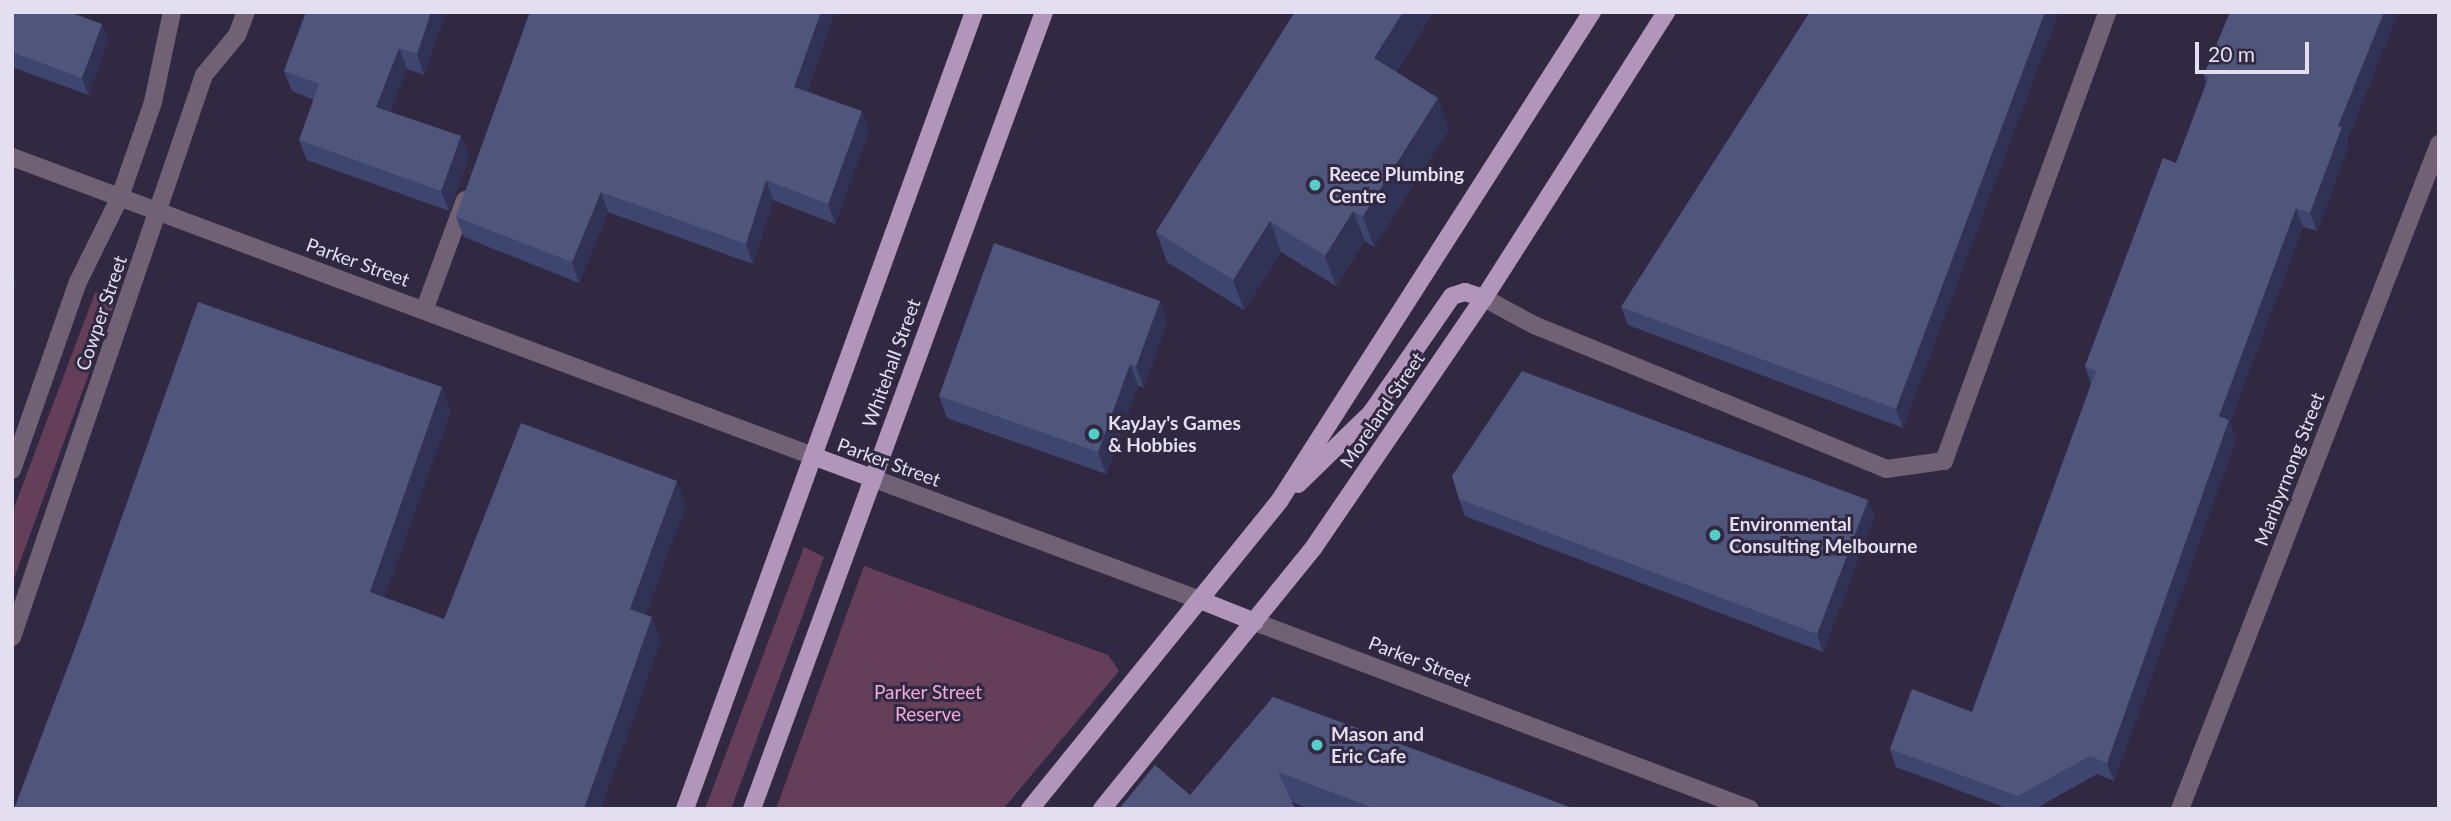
<!DOCTYPE html>
<html>
<head>
<meta charset="utf-8">
<style>
	body { margin:0 }
	#map { position:relative; width:2451px; height:821px; overflow:hidden; background:#302941; font-family:Lato,sans-serif }
	div>[style] { position:absolute }
	[style*='--x'] { left:calc(var(--x)*1px); top:calc(var(--y)*1px); width:calc(var(--w)*1px); rotate:calc(var(--a)*1deg) }
	.green>* { inset:0; background:#653e59 }
	.minor>* { height:18px; margin:-9px; padding:0 9px; transform-origin:9px; border-radius:9px; background:#706274 }
	.major>* { height:18px; margin:-9px; padding:0 9px; transform-origin:9px; border-radius:9px; background:#b295bb }
	.wall>* { inset:0; background:#3e456e }
	.shaded-wall>* { inset:0; background:#313356 }
	.building>* { inset:0; background:#50557c }
	.dots>* { width:19px; height:19px; translate:-50% -50%; box-sizing:border-box; border:4px solid #302941; border-radius:50% }
	span { translate:-50% -50%; white-space:nowrap; text-align:center; line-height:1.15; -webkit-text-stroke:6px #302941; paint-order:stroke }
	.poi-label { font-size:19px; color:#e3dff0; font-weight:700 }
	.left { translate:0 -50%; text-align:left }
	.street-label { font-size:19px; color:#e3dff0 }
	.park-label { font-size:19px; color:#f3abdc }
	.frame { position:absolute; inset:0; border:14px solid #e3dff0; pointer-events:none }
	.scale { position:absolute; left:2195px; top:42px; width:114px; height:32px; box-sizing:border-box; border:4px solid #e3dff0; border-top:0; padding-left:9px; font-size:21px; line-height:24px; white-space:nowrap; color:#e3dff0; -webkit-text-stroke:5px #302941; paint-order:stroke }
</style>
</head>
<body>
<div id="map">
	<div class="green">
		<div style="clip-path:polygon(107px 290px,115px 302px,12px 584px,12px 513px,95px 293px)"></div>
		<div style="clip-path:polygon(804px 547px,824px 557px,731px 809px,705px 809px)"></div>
		<div style="clip-path:polygon(864px 566px,1108px 655px,1119px 671px,1003px 809px,776px 809px)"></div>
	</div>
	<div class="minor">
		<div style="--x:12;--y:157;--w:855;--a:20.47"></div>
		<div style="--x:1484;--y:298;--w:57;--a:28.4"></div>
		<div style="--x:1534;--y:325;--w:380;--a:22.2"></div>
		<div style="--x:1886;--y:469;--w:59;--a:-7.9"></div>
		<div style="--x:1944;--y:461;--w:478;--a:-70"></div>
		<div style="--x:425;--y:308;--w:115;--a:-69.7"></div>
		<div style="--x:12;--y:470;--w:199;--a:-70.7"></div>
		<div style="--x:78;--y:282;--w:95;--a:-63.7"></div>
		<div style="--x:120;--y:197;--w:101;--a:-70.8"></div>
		<div style="--x:153;--y:102;--w:92;--a:-78.1"></div>
		<div style="--x:872;--y:478;--w:350;--a:20.4"></div>
		<div style="--x:1255;--y:622;--w:529;--a:20.7"></div>
		<div style="--x:12;--y:637;--w:594;--a:-71.14"></div>
		<div style="--x:204;--y:75;--w:52;--a:-50.5"></div>
		<div style="--x:237;--y:35;--w:25;--a:-69"></div>
		<div style="--x:2180;--y:809;--w:714;--a:-68.72"></div>
	</div>
	<div class="major">
		<div style="--x:813;--y:456;--w:63;--a:20.4"></div>
		<div style="--x:1298;--y:484;--w:102;--a:-44.2"></div>
		<div style="--x:1371;--y:413;--w:142;--a:-55.3"></div>
		<div style="--x:1452;--y:296;--w:14;--a:-17"></div>
		<div style="--x:1465;--y:292;--w:20;--a:18"></div>
		<div style="--x:1200;--y:600;--w:59;--a:21.8"></div>
		<div style="--x:685;--y:809;--w:848;--a:-70.07"></div>
		<div style="--x:752;--y:809;--w:849;--a:-69.88"></div>
		<div style="--x:1030;--y:809;--w:397;--a:-51"></div>
		<div style="--x:1280;--y:500;--w:579;--a:-57.41"></div>
		<div style="--x:1102;--y:809;--w:337;--a:-51"></div>
		<div style="--x:1314;--y:547;--w:301;--a:-55.7"></div>
		<div style="--x:1484;--y:298;--w:339;--a:-57.5"></div>
	</div>
	<div class="wall">
		<div style="clip-path:polygon(12px 12px,102px 24px,108px 41px,88px 95px,12px 67px)"></div>
		<div style="clip-path:polygon(306px 12px,446px 12px,424px 75px,407px 69px,390px 112px,469px 156px,449px 211px,307px 160px,299px 140px,314px 100px,292px 91px,284px 71px)"></div>
		<div style="clip-path:polygon(530px 12px,835px 12px,807px 91px,869px 131px,835px 224px,773px 200px,753px 264px,608px 212px,579px 283px,464px 237px,456px 217px)"></div>
		<div style="clip-path:polygon(1295px 12px,1433px 12px,1396px 72px,1449px 129px,1374px 247px,1365px 241px,1336px 286px,1281px 252px,1244px 310px,1167px 262px,1156px 232px)"></div>
		<div style="clip-path:polygon(1810px 12px,1903px 428px,1628px 325px,1621px 307px)"></div>
		<div style="clip-path:polygon(2230px 12px,2398px 12px,2347px 140px,2349px 145px,2317px 231px,2303px 227px,2230px 422px,2236px 439px,2114px 781px,2097px 774px,2035px 809px,2009px 809px,1896px 767px,1890px 749px,1972px 712px,2091px 384px,2085px 366px,2176px 163px,2206px 83px,2204px 75px)"></div>
		<div style="clip-path:polygon(1160px 301px,1167px 322px,1144px 388px,1138px 386px,1106px 474px,947px 418px,939px 396px)"></div>
		<div style="clip-path:polygon(1459px 499px,1868px 500px,1874px 517px,1823px 652px,1465px 516px)"></div>
		<div style="clip-path:polygon(1273px 697px,1575px 809px,1309px 809px,1292px 802px,1190px 795px)"></div>
	</div>
	<div class="shaded-wall">
		<div style="clip-path:polygon(431px 12px,446px 12px,424px 75px,417px 54px)"></div>
		<div style="clip-path:polygon(821px 12px,835px 12px,801px 107px,794px 87px)"></div>
		<div style="clip-path:polygon(1403px 12px,1433px 12px,1385px 88px,1374px 58px)"></div>
		<div style="clip-path:polygon(2045px 12px,2059px 12px,1903px 428px,1896px 409px)"></div>
		<div style="clip-path:polygon(2384px 12px,2398px 12px,2347px 140px,2349px 145px,2317px 231px,2310px 213px,2338px 126px)"></div>
		<div style="clip-path:polygon(102px 24px,108px 41px,88px 95px,82px 78px)"></div>
		<div style="clip-path:polygon(399px 48px,407px 69px,384px 127px,376px 107px)"></div>
		<div style="clip-path:polygon(1438px 98px,1449px 129px,1374px 247px,1363px 216px)"></div>
		<div style="clip-path:polygon(862px 111px,869px 131px,835px 224px,828px 204px)"></div>
		<div style="clip-path:polygon(461px 136px,469px 156px,449px 211px,441px 191px)"></div>
		<div style="clip-path:polygon(766px 180px,773px 200px,753px 264px,746px 244px)"></div>
		<div style="clip-path:polygon(601px 192px,608px 212px,579px 283px,572px 262px)"></div>
		<div style="clip-path:polygon(2296px 208px,2303px 227px,2230px 422px,2236px 439px,2114px 781px,2107px 763px,2219px 416px)"></div>
		<div style="clip-path:polygon(1353px 211px,1365px 241px,1336px 286px,1325px 256px)"></div>
		<div style="clip-path:polygon(1270px 221px,1281px 252px,1244px 310px,1233px 280px)"></div>
		<div style="clip-path:polygon(13px 275px,16px 283px,12px 292px,12px 277px)"></div>
		<div style="clip-path:polygon(1160px 301px,1167px 322px,1144px 388px,1136px 366px)"></div>
		<div style="clip-path:polygon(1130px 364px,1138px 386px,1106px 474px,1098px 452px)"></div>
		<div style="clip-path:polygon(442px 387px,451px 411px,378px 616px,370px 592px)"></div>
		<div style="clip-path:polygon(677px 481px,686px 505px,639px 633px,630px 609px)"></div>
		<div style="clip-path:polygon(1868px 500px,1874px 517px,1823px 652px,1817px 634px)"></div>
		<div style="clip-path:polygon(652px 617px,661px 641px,601px 809px,584px 809px)"></div>
	</div>
	<div class="building">
		<div style="clip-path:polygon(12px 12px,69px 12px,102px 24px,82px 78px,12px 52px)"></div>
		<div style="clip-path:polygon(306px 12px,431px 12px,417px 54px,399px 48px,376px 107px,461px 136px,441px 191px,299px 140px,319px 84px,284px 71px)"></div>
		<div style="clip-path:polygon(530px 12px,821px 12px,794px 87px,862px 111px,828px 204px,766px 180px,746px 244px,601px 192px,572px 262px,456px 217px)"></div>
		<div style="clip-path:polygon(1295px 12px,1403px 12px,1374px 58px,1438px 98px,1363px 216px,1353px 211px,1325px 256px,1270px 221px,1233px 280px,1156px 232px)"></div>
		<div style="clip-path:polygon(1810px 12px,2045px 12px,1896px 409px,1621px 307px)"></div>
		<div style="clip-path:polygon(2230px 12px,2384px 12px,2338px 126px,2342px 127px,2310px 213px,2296px 208px,2219px 416px,2229px 420px,2107px 763px,2090px 756px,2018px 796px,1890px 749px,1912px 689px,1972px 712px,2096px 371px,2085px 366px,2163px 158px,2176px 163px,2209px 77px,2204px 75px)"></div>
		<div style="clip-path:polygon(994px 243px,1160px 301px,1136px 366px,1130px 364px,1098px 452px,939px 396px)"></div>
		<div style="clip-path:polygon(198px 302px,442px 387px,370px 592px,444px 619px,521px 423px,677px 481px,630px 609px,652px 617px,584px 809px,14px 809px,84px 624px)"></div>
		<div style="clip-path:polygon(1522px 371px,1868px 500px,1817px 634px,1459px 499px,1452px 476px)"></div>
		<div style="clip-path:polygon(1273px 697px,1575px 809px,1376px 809px,1278px 772px,1295px 809px,1119px 809px,1155px 765px,1190px 795px)"></div>
	</div>
	<div class="dots">
		<div style="left:1315px;top:185px;background:#54cdc7"></div>
		<div style="left:1094px;top:434px;background:#54cdc7"></div>
		<div style="left:1715px;top:535px;background:#54cdc7"></div>
		<div style="left:1317px;top:745px;background:#54cdc7"></div>
	</div>
	<div class="poi-label">
		<span class="left" style="left:1329px;top:185px">Reece Plumbing<br>Centre</span>
		<span class="left" style="left:1108px;top:434px">KayJay's Games<br>&amp; Hobbies</span>
		<span class="left" style="left:1729px;top:535px">Environmental<br>Consulting Melbourne</span>
		<span class="left" style="left:1331px;top:745px">Mason and<br>Eric Cafe</span>
	</div>
	<div class="street-label">
		<span style="left:358px;top:262px;rotate:20deg">Parker Street</span>
		<span style="left:101px;top:313px;rotate:-71deg">Cowper Street</span>
		<span style="left:891px;top:363px;rotate:-70deg">Whitehall Street</span>
		<span style="left:1382px;top:410px;rotate:-56deg">Moreland Street</span>
		<span style="left:889px;top:462px;rotate:20deg">Parker Street</span>
		<span style="left:2289px;top:469px;rotate:-69deg">Maribyrnong Street</span>
		<span style="left:1420px;top:661px;rotate:21deg">Parker Street</span>
	</div>
	<div class="park-label">
		<span style="left:928px;top:703px">Parker Street<br>Reserve</span>
	</div>
	<div class="frame"></div>
	<div class="scale">20 m</div>
</div>
</body>
</html>
